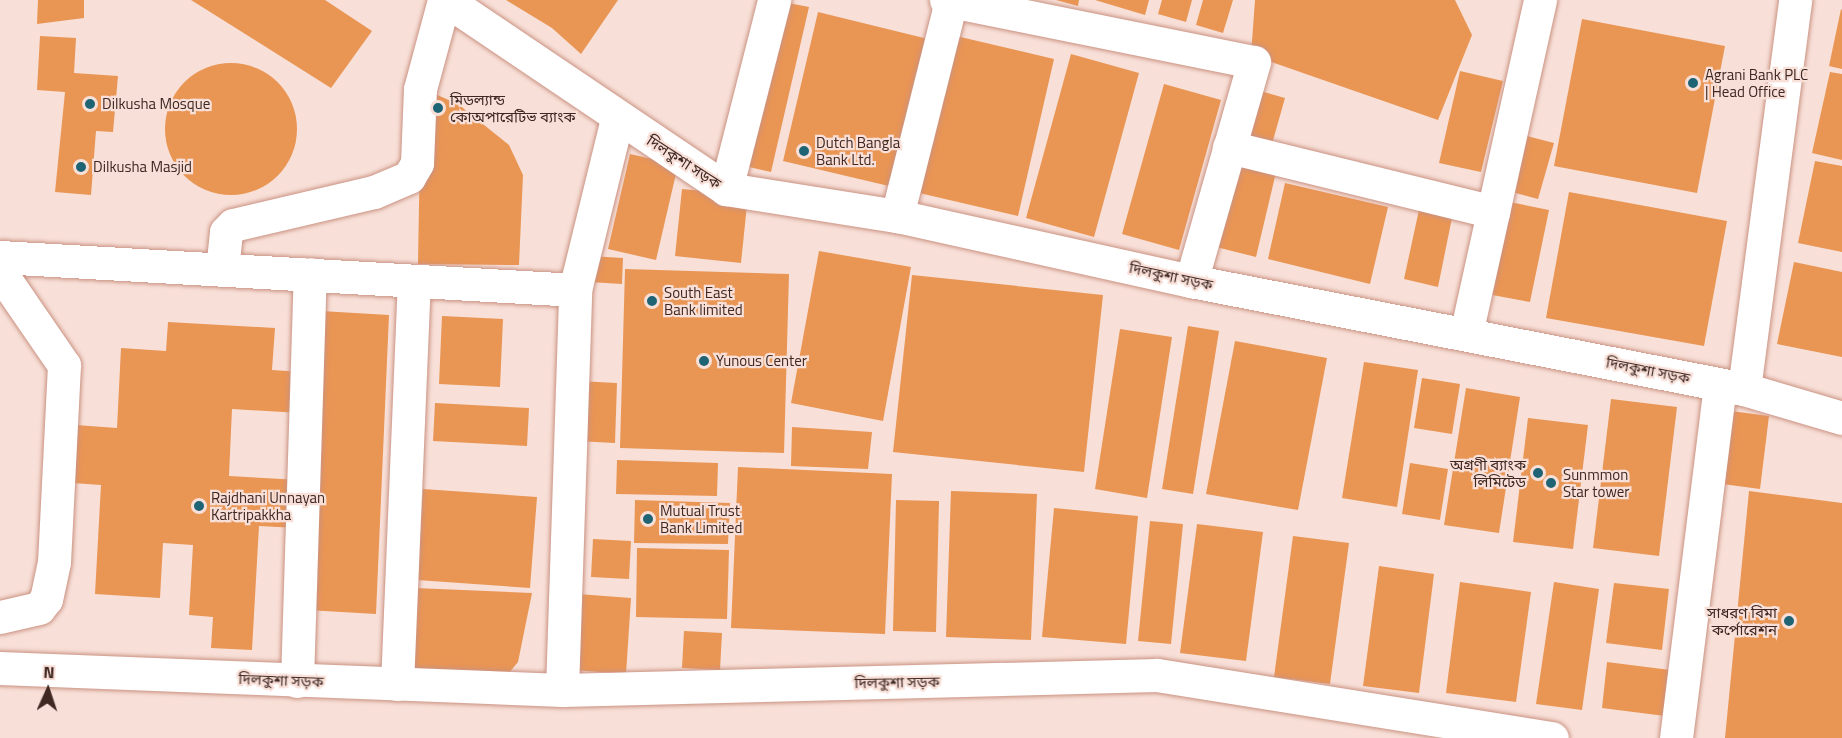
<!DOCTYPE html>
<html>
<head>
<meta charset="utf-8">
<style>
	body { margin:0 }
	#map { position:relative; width:1842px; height:738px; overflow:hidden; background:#f8e0d8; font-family:"Titillium Web","Noto Sans Bengali",sans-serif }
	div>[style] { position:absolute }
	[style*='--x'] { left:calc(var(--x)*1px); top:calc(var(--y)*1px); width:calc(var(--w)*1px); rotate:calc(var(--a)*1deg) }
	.building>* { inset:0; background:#e99554 }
	.round { border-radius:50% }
	.roads { filter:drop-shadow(0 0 2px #ca9282) drop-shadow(0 0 2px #ca9282) }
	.minor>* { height:33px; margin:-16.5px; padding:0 16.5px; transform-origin:16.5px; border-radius:16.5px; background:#fff }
	.dots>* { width:16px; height:16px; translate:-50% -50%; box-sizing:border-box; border:3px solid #f8e0d8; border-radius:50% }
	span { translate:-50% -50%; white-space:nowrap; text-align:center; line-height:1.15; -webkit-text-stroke:4.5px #f8e0d8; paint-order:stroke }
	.poi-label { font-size:15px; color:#3f2822 }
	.left { translate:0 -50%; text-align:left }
	.right { translate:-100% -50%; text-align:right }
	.street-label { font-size:15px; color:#3f2822 }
	.north { position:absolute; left:18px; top:660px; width:60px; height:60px; -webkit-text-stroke:4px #f8e0d8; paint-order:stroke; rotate:3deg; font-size:16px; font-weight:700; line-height:24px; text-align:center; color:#3f2822 }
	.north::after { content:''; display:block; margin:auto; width:21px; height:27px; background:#3f2822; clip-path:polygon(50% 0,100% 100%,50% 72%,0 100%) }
</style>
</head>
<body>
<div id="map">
	<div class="building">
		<div style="clip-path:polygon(38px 0,84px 0,84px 18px,37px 24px)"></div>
		<div style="clip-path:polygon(191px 0,325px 0,372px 31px,331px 88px)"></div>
		<div style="clip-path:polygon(506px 0,618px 0,581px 54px,552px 28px)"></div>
		<div style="clip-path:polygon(1056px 0,1079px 0,1078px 6px)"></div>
		<div style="clip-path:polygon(1095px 0,1149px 0,1145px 15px)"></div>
		<div style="clip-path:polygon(1162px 0,1192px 0,1186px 22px,1158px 14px)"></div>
		<div style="clip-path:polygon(1203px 0,1233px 0,1223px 33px,1196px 25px)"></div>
		<div style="clip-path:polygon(1255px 0,1455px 0,1472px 35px,1438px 120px,1251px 55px)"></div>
		<div style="clip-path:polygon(783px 2px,809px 7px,771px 172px,745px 166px)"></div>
		<div style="clip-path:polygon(1841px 9px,1842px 10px,1842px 69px,1829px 66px)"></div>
		<div style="clip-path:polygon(818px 12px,928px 39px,893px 187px,783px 161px)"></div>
		<div style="clip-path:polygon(1582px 19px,1725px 46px,1697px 193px,1554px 166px)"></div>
		<div style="clip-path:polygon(952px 35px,1054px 59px,1018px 216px,915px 192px)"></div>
		<div style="clip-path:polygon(40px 36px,76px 38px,74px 73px,118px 76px,113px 132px,96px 131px,91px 195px,55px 192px,65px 92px,37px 90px)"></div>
		<div style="clip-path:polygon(1071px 54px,1139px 73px,1094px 237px,1026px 218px)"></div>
		<div class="round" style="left:165px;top:63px;width:132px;height:132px"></div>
		<div style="clip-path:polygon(1460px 71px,1503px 81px,1481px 172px,1439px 163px)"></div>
		<div style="clip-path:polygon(1830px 72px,1842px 74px,1842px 160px,1812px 153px)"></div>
		<div style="clip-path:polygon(1164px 84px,1221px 100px,1179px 250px,1122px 234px)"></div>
		<div style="clip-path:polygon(421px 88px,458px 104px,509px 145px,523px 175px,519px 265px,418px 264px)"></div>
		<div style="clip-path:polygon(1253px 89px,1285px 98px,1270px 151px,1239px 143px)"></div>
		<div style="clip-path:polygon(1523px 135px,1554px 143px,1538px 199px,1508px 191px)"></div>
		<div style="clip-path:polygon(630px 154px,678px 165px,656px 260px,608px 249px)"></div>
		<div style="clip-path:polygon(1234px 154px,1278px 164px,1256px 257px,1212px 246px)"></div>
		<div style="clip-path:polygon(1815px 161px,1842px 166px,1842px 252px,1798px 243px)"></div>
		<div style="clip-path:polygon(1285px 183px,1388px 207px,1370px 284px,1268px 259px)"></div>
		<div style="clip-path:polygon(682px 189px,748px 195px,741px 263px,675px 256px)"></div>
		<div style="clip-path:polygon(1569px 192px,1727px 221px,1704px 346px,1546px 318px)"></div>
		<div style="clip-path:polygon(1422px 196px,1455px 203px,1438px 287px,1404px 279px)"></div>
		<div style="clip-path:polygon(1505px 201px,1549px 210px,1530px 302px,1487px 294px)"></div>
		<div style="clip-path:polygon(819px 251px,911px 267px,883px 421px,791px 403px)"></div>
		<div style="clip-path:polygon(590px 256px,623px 258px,622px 284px,589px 282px)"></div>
		<div style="clip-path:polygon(1794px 262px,1842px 272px,1842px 357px,1777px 344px)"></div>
		<div style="clip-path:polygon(625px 269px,789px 274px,784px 453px,620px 448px)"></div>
		<div style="clip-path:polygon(912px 275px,1103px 295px,1084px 472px,893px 452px)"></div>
		<div style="clip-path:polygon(321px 311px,389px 315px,376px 614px,307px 610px)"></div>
		<div style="clip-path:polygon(442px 316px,503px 319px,500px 387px,439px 384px)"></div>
		<div style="clip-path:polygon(168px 322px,275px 328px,272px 370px,302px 372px,300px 413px,232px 409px,229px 476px,300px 480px,297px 528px,259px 526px,252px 650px,211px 648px,213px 617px,189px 615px,193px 545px,163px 543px,160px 598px,95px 594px,101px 485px,58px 482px,62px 424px,117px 428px,121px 348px,166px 351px)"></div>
		<div style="clip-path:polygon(1188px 326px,1219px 331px,1193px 494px,1162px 489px)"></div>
		<div style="clip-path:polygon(1120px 329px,1172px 337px,1147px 498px,1095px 489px)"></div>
		<div style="clip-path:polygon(1235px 341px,1327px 358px,1298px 510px,1206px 494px)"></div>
		<div style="clip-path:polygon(1364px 362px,1418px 370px,1397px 507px,1342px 498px)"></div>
		<div style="clip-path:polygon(1422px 378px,1460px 384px,1452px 434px,1414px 428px)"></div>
		<div style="clip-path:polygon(578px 381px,617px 383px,615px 443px,576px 441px)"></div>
		<div style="clip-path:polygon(1466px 388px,1520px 397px,1499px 533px,1444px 525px)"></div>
		<div style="clip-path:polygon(1611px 399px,1677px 407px,1659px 556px,1593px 548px)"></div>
		<div style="clip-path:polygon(435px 403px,529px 408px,527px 446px,433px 441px)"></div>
		<div style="clip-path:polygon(1723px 410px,1769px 416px,1760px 489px,1715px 483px)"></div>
		<div style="clip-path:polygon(1528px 418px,1588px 425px,1573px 549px,1513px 542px)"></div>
		<div style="clip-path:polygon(792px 427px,872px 432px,868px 469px,791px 466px)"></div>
		<div style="clip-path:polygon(617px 460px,718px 463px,717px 496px,616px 494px)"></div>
		<div style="clip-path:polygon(1410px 463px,1448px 469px,1440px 520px,1402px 514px)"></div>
		<div style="clip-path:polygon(738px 467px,892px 474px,885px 634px,731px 628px)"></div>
		<div style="clip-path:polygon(423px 489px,537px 497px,530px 588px,417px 580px)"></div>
		<div style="clip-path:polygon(951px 491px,1037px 494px,1031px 640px,946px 637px)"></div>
		<div style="clip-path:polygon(1749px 491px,1842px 503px,1842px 738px,1725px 738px)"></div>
		<div style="clip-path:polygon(635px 500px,730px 503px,728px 544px,634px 543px)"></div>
		<div style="clip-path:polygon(896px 500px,939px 501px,936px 632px,893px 631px)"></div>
		<div style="clip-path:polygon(1054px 508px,1138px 516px,1126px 644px,1042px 637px)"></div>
		<div style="clip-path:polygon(1150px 521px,1183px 524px,1171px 644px,1138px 641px)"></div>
		<div style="clip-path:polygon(1197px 524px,1263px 532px,1246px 661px,1180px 653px)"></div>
		<div style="clip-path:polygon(1293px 536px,1349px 543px,1330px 684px,1274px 677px)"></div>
		<div style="clip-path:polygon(593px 539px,631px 541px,629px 579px,591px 577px)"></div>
		<div style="clip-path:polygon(637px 548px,729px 550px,727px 619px,636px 617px)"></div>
		<div style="clip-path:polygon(1379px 566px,1434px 574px,1419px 693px,1363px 686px)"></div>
		<div style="clip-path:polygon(1460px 582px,1531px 592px,1516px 702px,1446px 693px)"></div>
		<div style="clip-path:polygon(1554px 582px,1599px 589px,1582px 710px,1536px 704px)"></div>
		<div style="clip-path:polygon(1614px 583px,1669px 589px,1662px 650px,1606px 643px)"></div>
		<div style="clip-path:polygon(415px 588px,532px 593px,518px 662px,498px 686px,411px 668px)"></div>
		<div style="clip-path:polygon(578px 594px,631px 598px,626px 674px,573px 670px)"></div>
		<div style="clip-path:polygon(684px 631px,722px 633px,720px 670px,682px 668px)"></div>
		<div style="clip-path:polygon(1607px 662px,1678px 671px,1673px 717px,1602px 708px)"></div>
	</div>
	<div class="roads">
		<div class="minor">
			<div style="--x:446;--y:0;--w:338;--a:34"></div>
			<div style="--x:726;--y:189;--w:173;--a:9"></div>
			<div style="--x:897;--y:216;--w:301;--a:12.5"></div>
			<div style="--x:1191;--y:281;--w:563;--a:11.05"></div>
			<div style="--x:1744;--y:389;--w:102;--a:16.5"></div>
			<div style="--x:946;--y:0;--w:314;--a:11.4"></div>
			<div style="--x:1254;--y:62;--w:228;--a:106"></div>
			<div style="--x:1229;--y:147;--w:272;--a:13.8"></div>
			<div style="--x:726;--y:189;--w:195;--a:-75.7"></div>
			<div style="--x:897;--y:216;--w:222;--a:-75.9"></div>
			<div style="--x:0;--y:257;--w:576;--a:3.28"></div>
			<div style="--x:222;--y:270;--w:38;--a:-84"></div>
			<div style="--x:226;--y:232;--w:10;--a:-45"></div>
			<div style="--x:233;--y:225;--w:145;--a:-13.2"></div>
			<div style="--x:374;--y:192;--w:38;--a:-23"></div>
			<div style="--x:409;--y:177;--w:16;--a:-60"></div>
			<div style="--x:417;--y:163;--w:74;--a:-87.7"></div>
			<div style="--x:420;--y:89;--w:92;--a:-74.9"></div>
			<div style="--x:0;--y:272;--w:113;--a:55.5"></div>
			<div style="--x:64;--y:365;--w:197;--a:92.9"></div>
			<div style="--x:54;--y:562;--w:38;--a:102"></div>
			<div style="--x:46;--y:599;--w:11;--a:128"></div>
			<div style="--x:39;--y:608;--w:40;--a:167"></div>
			<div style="--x:1466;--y:334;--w:342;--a:-77.5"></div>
			<div style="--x:1744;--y:389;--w:392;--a:-82.5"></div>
			<div style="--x:0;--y:668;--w:562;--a:2.24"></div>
			<div style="--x:562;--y:690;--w:595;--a:-1.44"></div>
			<div style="--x:1157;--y:675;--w:400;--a:9.1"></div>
			<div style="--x:297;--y:681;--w:407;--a:-88.2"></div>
			<div style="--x:397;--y:684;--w:402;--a:-87.6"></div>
			<div style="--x:562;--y:690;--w:400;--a:-88.1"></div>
			<div style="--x:575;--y:290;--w:176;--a:-76.2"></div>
			<div style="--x:1676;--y:738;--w:356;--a:-82.9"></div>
		</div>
	</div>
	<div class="dots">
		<div style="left:1693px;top:83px;background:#1e6474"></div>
		<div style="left:90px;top:104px;background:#1e6474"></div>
		<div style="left:438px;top:108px;background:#1e6474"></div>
		<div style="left:804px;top:151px;background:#1e6474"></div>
		<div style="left:81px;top:167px;background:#1e6474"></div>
		<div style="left:652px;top:301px;background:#1e6474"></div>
		<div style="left:704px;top:361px;background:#1e6474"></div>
		<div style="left:1538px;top:473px;background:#1e6474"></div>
		<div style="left:1551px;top:483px;background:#1e6474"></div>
		<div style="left:199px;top:506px;background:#1e6474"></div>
		<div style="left:648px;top:519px;background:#1e6474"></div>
		<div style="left:1789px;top:621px;background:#1e6474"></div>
	</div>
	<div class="poi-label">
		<span class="left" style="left:1705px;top:83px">Agrani Bank PLC<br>| Head Office</span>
		<span class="left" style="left:450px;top:108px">মিডল্যান্ড<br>কোঅপারেটিভ ব্যাংক</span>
		<span class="left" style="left:102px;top:104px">Dilkusha Mosque</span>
		<span class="left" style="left:816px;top:151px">Dutch Bangla<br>Bank Ltd.</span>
		<span class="left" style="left:93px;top:167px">Dilkusha Masjid</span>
		<span class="left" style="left:664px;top:301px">South East<br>Bank limited</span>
		<span class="left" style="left:716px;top:361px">Yunous Center</span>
		<span class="right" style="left:1526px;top:473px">অগ্রণী ব্যাংক<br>লিমিটেড</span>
		<span class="left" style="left:1563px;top:483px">Sunmmon<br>Star tower</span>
		<span class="left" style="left:211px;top:506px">Rajdhani Unnayan<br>Kartripakkha</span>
		<span class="left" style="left:660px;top:519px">Mutual Trust<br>Bank Limited</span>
		<span class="right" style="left:1777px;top:621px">সাধরণ বিমা<br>কর্পোরেশন</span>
	</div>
	<div class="street-label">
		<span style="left:684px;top:162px;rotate:33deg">দিলকুশা সড়ক</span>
		<span style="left:1171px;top:276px;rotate:12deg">দিলকুশা সড়ক</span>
		<span style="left:1648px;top:370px;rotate:11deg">দিলকুশা সড়ক</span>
		<span style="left:281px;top:680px;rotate:2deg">দিলকুশা সড়ক</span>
		<span style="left:897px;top:682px;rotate:-1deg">দিলকুশা সড়ক</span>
	</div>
	<div class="north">N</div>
</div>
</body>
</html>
